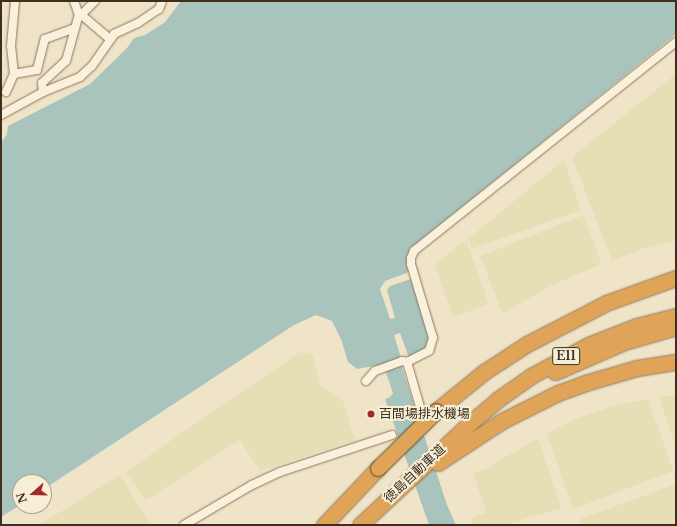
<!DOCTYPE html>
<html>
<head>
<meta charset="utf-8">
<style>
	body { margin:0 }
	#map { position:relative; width:677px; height:526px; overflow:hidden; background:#f0e4c8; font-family:"Libre Baskerville","Noto Sans JP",serif }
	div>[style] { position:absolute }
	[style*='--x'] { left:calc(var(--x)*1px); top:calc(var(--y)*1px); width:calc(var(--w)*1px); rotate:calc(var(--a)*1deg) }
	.farmland>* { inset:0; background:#e6deb5 }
	.water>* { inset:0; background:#a9c4bc }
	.roads { filter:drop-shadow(0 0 1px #8d765c) drop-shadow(0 0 1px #8d765c) }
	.minor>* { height:8px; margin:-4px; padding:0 4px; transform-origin:4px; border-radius:4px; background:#faf1dc }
	.motorway>* { height:15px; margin:-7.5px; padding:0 7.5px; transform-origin:7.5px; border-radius:7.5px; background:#e0a458 }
	.bridges { filter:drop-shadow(0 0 1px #5b4430) drop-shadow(0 0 1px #5b4430) }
	.motorway-bridge>* { height:15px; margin:-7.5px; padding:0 7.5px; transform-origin:7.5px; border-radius:7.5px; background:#e0a458 }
	.dots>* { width:11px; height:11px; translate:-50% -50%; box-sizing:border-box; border:2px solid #f7eed8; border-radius:50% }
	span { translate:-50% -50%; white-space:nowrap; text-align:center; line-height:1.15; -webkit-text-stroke:4px #f7eed8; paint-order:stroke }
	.shield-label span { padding:1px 3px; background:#f7eed8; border:1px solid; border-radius:3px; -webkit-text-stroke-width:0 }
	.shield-label { font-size:12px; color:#3d2e20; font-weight:700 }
	.poi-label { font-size:13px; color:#3d2e20 }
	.left { translate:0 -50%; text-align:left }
	.street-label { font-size:13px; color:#3d2e20 }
	.frame { position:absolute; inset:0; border:2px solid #3d2e20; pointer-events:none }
	.north { position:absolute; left:12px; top:474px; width:40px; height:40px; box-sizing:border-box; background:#f7eed8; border:1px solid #ada18e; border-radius:50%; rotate:250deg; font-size:11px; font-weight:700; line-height:16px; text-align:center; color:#3d2e20 }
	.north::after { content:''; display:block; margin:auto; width:14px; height:18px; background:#9e2a2b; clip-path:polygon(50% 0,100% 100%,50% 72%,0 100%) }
</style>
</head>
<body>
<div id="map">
	<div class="farmland">
		<div style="clip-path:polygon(676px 74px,676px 240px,642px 249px,612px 261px,572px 157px)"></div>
		<div style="clip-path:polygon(564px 160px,581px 210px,472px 249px,468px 239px)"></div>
		<div style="clip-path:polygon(584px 215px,601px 264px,546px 288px,503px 314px,480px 256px)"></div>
		<div style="clip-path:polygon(466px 240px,489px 304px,453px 317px,435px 264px)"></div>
		<div style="clip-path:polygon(300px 352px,313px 355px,320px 386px,342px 399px,355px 440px,260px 471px,240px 440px,146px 500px,125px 472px)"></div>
		<div style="clip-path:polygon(676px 395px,676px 448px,659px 397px)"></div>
		<div style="clip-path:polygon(648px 399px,673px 471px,573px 509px,547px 433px,576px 419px,613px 406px)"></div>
		<div style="clip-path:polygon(538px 438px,561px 508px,505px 525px,474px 525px,470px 519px,486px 512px,473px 473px,487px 468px)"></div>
		<div style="clip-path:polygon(120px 475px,151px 525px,39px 525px)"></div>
		<div style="clip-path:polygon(676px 484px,676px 525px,582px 525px,580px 519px)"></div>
	</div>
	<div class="water">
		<div style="clip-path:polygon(181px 1px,676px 1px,676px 34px,411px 248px,407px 257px,409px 272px,385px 281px,380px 289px,390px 319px,395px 318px,387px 290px,390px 286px,411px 279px,430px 341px,422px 352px,409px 358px,400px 333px,394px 335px,401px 358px,384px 364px,357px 369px,348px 362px,341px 339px,332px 321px,316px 315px,294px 325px,44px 489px,44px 482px,20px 482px,20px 505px,1px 517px,1px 143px,7px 134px,8px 126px,90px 84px,127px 48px,134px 38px,145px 35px,165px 22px)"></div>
		<div style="clip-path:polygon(401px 365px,447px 505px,456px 525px,429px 525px,385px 399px,390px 397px,393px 393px,385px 370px)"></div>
	</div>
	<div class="roads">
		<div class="minor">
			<div style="--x:74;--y:1;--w:12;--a:70"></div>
			<div style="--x:78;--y:12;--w:42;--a:40.2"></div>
			<div style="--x:81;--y:15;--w:20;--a:-45"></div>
			<div style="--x:14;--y:74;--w:23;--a:-10"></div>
			<div style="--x:37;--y:70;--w:32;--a:-76"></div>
			<div style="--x:45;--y:39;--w:32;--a:-20"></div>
			<div style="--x:6;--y:92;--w:20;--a:-66"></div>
			<div style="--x:14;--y:74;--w:28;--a:-96"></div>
			<div style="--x:11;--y:46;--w:45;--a:-84.9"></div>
			<div style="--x:43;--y:92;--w:9;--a:-96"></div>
			<div style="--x:42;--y:83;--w:33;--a:-43"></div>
			<div style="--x:66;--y:61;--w:49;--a:-74.5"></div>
			<div style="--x:1;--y:115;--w:48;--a:-28.7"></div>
			<div style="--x:43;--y:92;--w:40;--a:-22"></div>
			<div style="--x:80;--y:77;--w:16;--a:-43"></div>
			<div style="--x:92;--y:66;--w:39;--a:-55"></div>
			<div style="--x:114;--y:34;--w:26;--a:-25"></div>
			<div style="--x:138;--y:23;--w:25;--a:-34"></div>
			<div style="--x:159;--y:9;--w:9;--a:-69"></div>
			<div style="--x:366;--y:381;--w:13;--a:-48"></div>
			<div style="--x:375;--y:371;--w:29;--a:-20"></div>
			<div style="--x:402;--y:361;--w:5;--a:11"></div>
			<div style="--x:425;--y:424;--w:65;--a:-106.2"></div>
			<div style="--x:407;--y:362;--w:25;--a:-27"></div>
			<div style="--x:429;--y:351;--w:14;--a:-73"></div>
			<div style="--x:433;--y:338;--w:77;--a:-106.6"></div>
			<div style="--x:411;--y:264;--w:6;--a:-90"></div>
			<div style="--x:411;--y:258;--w:8;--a:-67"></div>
			<div style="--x:414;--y:251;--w:335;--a:-38.6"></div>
			<div style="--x:184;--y:525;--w:79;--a:-30.5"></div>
			<div style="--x:252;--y:485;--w:31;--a:-25"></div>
			<div style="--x:280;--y:472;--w:118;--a:-18.3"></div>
		</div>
		<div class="motorway">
			<div style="--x:555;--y:372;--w:75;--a:-23.5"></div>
			<div style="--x:624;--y:342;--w:54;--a:-16.1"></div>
			<div style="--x:436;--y:411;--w:62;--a:-39.1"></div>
			<div style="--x:484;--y:372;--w:51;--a:-33.1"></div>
			<div style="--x:527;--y:344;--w:89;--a:-27.4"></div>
			<div style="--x:606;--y:303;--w:74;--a:-19.7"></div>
			<div style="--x:438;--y:463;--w:77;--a:-33.3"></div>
			<div style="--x:502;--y:421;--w:63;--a:-26.6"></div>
			<div style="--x:558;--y:393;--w:29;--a:-20"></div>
			<div style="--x:585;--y:383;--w:54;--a:-16.1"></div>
			<div style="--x:637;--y:368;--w:39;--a:-9"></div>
			<div style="--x:324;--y:525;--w:79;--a:-46.5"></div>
			<div style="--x:360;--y:525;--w:150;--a:-42.8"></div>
			<div style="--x:470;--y:423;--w:35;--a:-40"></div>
			<div style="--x:497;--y:400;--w:42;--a:-35.2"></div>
			<div style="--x:531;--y:376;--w:65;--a:-28.5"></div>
			<div style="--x:588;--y:345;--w:53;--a:-21.2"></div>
			<div style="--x:637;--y:326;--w:40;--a:-14.4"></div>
		</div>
	</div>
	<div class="bridges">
		<div class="motorway-bridge">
			<div style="--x:378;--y:468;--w:81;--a:-44.5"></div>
		</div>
	</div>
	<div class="dots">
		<div style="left:371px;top:414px;background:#9e2a2b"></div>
	</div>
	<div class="shield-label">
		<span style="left:566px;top:356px">E11</span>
	</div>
	<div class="poi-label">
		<span class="left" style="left:379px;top:414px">百間場排水機場</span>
	</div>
	<div class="street-label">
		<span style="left:415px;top:474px;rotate:-43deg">徳島自動車道</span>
	</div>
	<div class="frame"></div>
	<div class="north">N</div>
</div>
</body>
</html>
